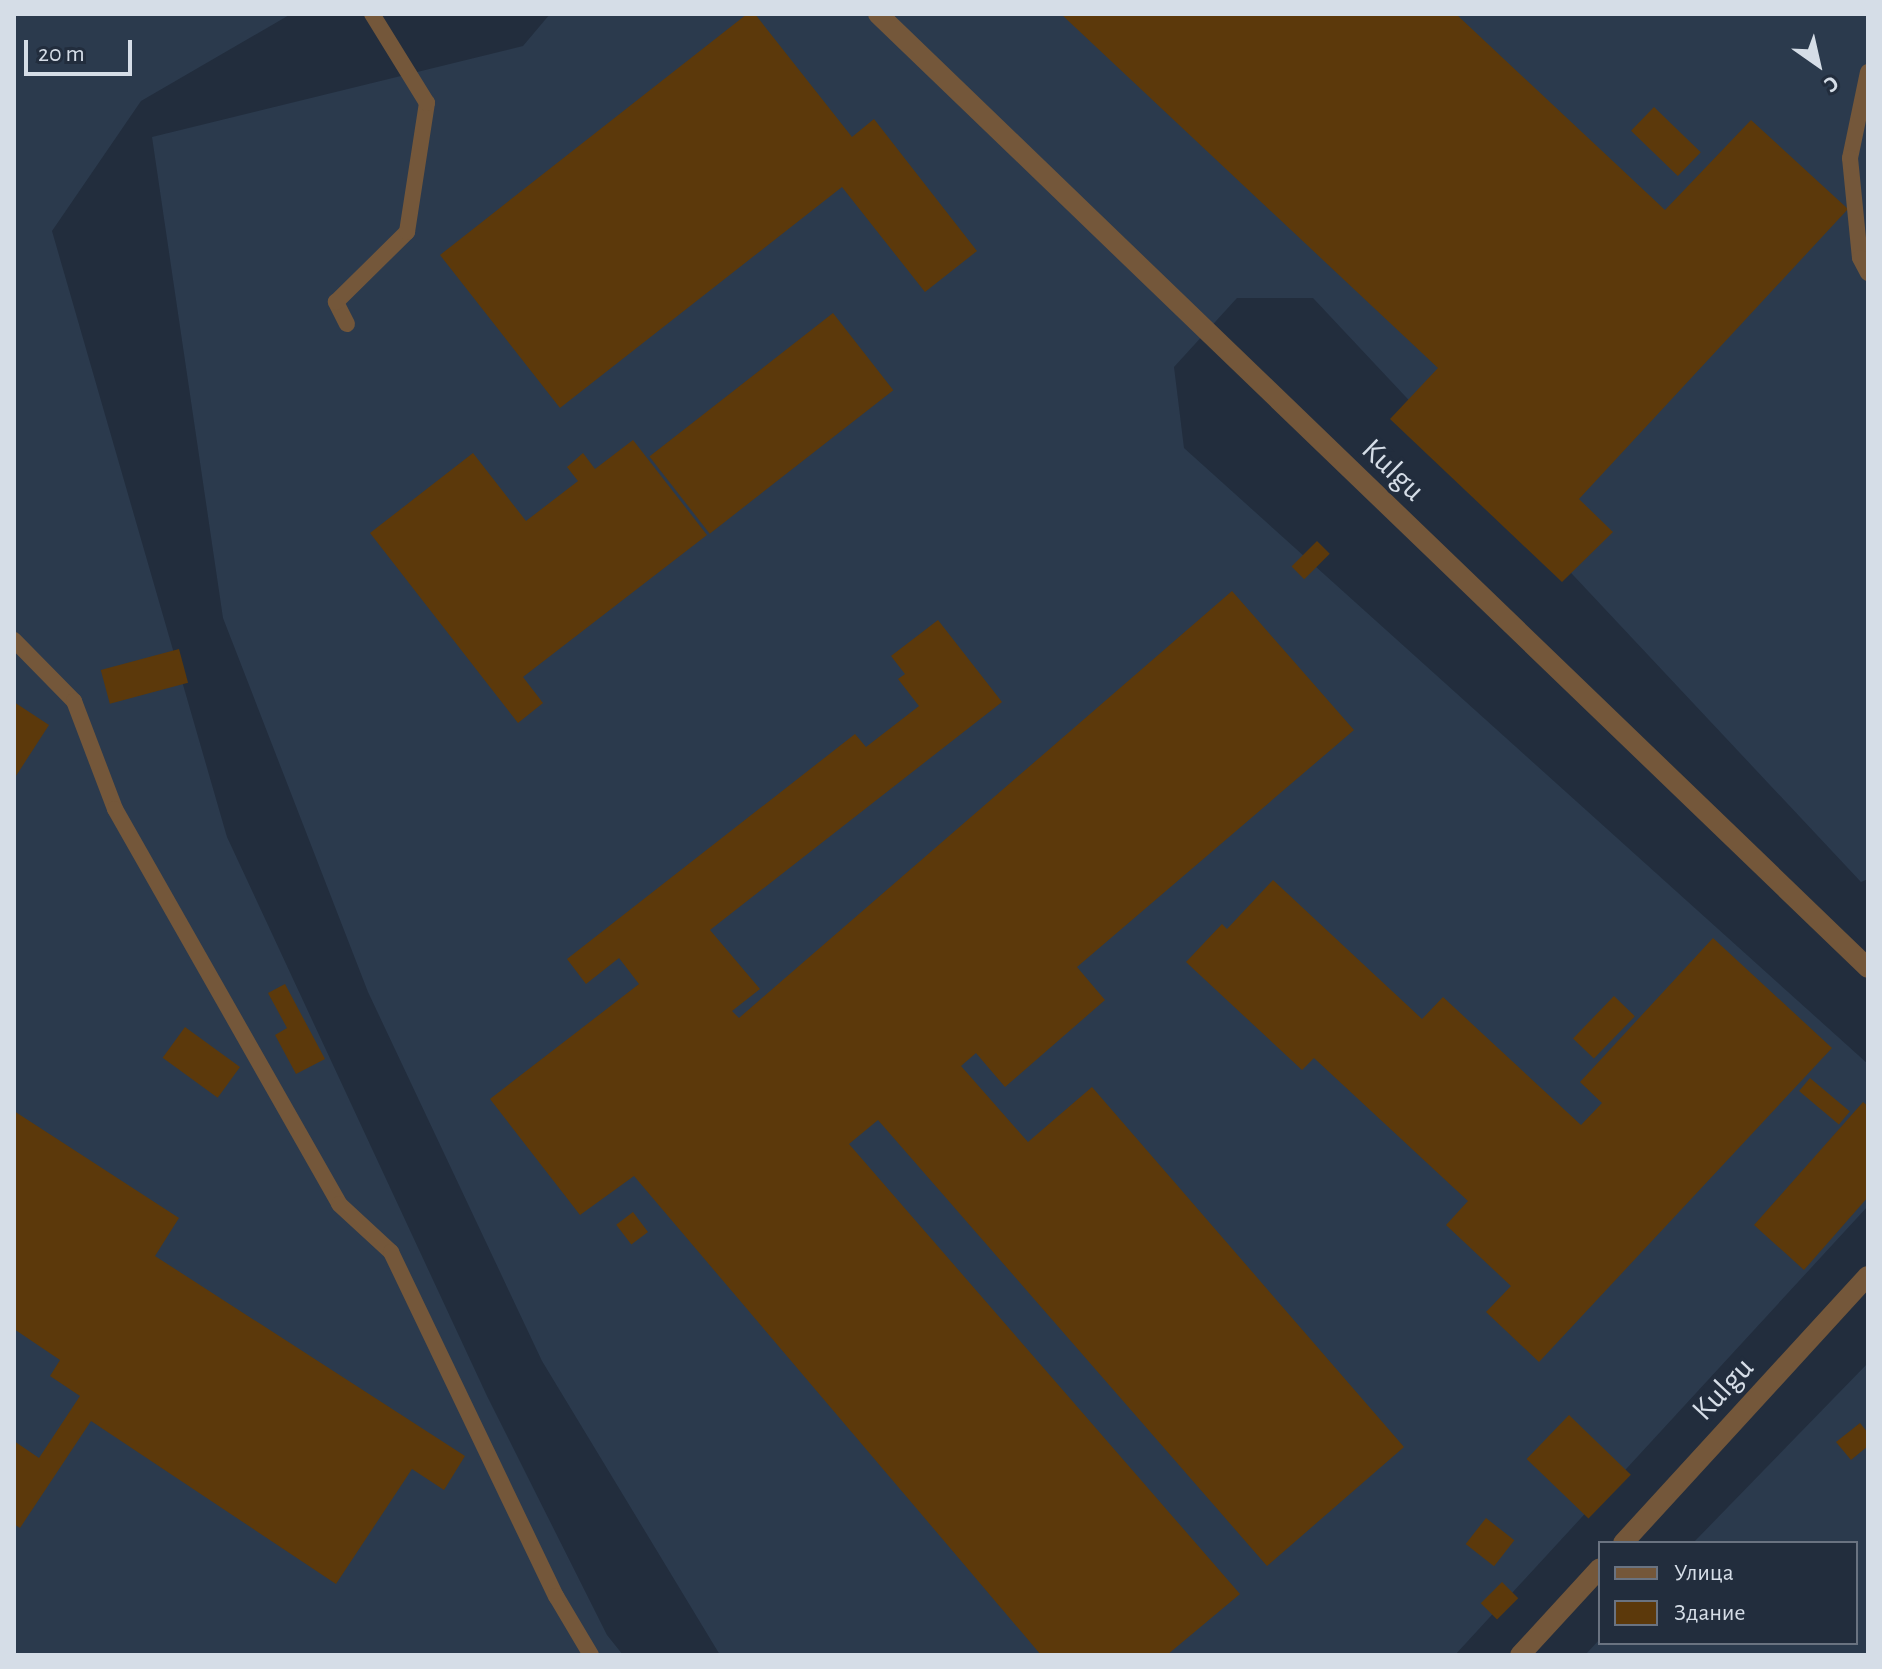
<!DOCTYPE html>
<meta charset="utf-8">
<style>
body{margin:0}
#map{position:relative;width:1882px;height:1669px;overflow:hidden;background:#222d3d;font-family:"Alegreya Sans",sans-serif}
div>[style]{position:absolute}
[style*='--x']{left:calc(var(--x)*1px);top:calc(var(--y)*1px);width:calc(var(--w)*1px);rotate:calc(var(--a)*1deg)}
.built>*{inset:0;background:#2b3a4d}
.building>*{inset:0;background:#5c390b;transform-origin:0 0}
.service>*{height:16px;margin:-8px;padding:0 8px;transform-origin:8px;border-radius:8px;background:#74573a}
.minor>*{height:20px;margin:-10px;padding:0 10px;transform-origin:10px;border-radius:10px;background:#74573a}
span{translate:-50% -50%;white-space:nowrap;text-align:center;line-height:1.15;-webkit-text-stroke:7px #222d3d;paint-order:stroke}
.street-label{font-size:32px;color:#d5dde7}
.frame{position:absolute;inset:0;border:16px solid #d5dde7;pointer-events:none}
.legend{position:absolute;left:1598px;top:1541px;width:260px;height:104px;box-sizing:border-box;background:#222d3d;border:2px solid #6a7381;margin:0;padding:10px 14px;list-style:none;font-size:24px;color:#d5dde7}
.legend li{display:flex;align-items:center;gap:16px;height:40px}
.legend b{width:40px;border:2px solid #6a7381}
.north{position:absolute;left:1778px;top:24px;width:80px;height:80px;-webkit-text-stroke:6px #222d3d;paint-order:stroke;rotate:146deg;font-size:22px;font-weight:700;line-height:32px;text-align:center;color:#d5dde7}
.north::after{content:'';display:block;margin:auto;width:28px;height:36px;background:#d5dde7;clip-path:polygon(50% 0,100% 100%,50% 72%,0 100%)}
.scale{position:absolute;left:24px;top:40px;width:108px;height:36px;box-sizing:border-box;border:4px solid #d5dde7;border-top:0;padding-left:10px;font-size:24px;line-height:28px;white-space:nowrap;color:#d5dde7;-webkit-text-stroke:6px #222d3d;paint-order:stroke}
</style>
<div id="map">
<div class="built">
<i style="clip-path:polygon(14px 14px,291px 14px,141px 101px,52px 231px,227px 837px,487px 1396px,607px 1635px,623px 1655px,14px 1655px)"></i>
<i style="clip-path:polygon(550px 14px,1868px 14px,1868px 879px,1861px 882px,1313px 298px,1237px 298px,1174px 367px,1184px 448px,1868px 1064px,1868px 1206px,1455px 1655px,720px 1655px,542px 1361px,368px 992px,223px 618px,152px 137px,523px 46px)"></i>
<i style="clip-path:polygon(1868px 1363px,1868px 1655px,1585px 1655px,1600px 1639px,1856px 1643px,1856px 1543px,1693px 1543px)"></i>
</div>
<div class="building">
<i style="clip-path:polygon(747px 14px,755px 14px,852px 137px,874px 119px,977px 251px,925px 292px,842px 187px,560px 408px,440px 255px)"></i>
<i style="clip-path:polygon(1061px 14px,1456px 14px,1665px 210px,1751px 120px,1848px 209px,1579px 499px,1613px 532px,1562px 582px,1390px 419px,1438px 368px)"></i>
<i style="left:1654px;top:107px;width:65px;height:33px;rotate:44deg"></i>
<i style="left:833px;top:313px;width:98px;height:233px;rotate:52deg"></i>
<i style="clip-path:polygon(633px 440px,707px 535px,523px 677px,543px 703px,518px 723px,370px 533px,473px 453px,526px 521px,578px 481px,567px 467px,583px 453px,595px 469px)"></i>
<i style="left:1317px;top:541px;width:18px;height:36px;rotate:45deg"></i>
<i style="clip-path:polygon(1232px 591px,1354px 730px,1077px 967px,1105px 1000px,1005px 1087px,976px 1053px,961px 1066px,1028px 1142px,1092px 1087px,1404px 1447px,1267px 1566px,878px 1120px,849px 1144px,1240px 1594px,1167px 1655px,1041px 1655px,634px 1176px,580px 1215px,490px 1099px,639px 984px,619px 958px,586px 984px,567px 959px,855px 734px,866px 747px,919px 706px,898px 679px,905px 674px,891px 656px,938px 620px,1002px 702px,710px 930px,760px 989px,732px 1011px,739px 1018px)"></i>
<i style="left:179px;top:649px;width:35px;height:81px;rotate:75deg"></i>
<i style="clip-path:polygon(14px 702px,49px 725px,14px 779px)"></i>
<i style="clip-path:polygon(1273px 880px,1422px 1019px,1443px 997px,1581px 1125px,1602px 1103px,1580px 1082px,1713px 938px,1832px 1048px,1539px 1362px,1486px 1312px,1511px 1286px,1446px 1225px,1468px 1201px,1314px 1058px,1302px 1070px,1186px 962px,1222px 924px,1227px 929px)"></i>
<i style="clip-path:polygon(285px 984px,325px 1059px,296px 1074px,275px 1035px,287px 1028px,268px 993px)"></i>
<i style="left:1614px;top:996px;width:29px;height:59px;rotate:44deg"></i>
<i style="left:185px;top:1027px;width:68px;height:38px;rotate:36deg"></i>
<i style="left:1810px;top:1078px;width:52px;height:17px;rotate:40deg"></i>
<i style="clip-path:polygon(1863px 1102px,1868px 1106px,1868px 1197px,1804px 1270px,1754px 1225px)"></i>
<i style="clip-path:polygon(14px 1111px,179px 1218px,155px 1256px,465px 1456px,444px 1490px,412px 1469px,336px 1584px,91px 1421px,20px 1528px,14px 1524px,14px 1441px,39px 1458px,80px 1396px,50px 1376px,60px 1360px,14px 1329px)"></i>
<i style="left:633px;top:1212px;width:25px;height:21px;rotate:53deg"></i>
<i style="left:1569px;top:1415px;width:86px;height:61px;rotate:44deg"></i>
<i style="clip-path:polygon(1860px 1423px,1868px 1433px,1868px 1446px,1851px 1460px,1836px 1442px)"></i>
<i style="left:1486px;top:1518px;width:36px;height:33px;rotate:38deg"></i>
<i style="left:1502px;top:1582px;width:23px;height:30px;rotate:45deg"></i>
</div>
<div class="service">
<i style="--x:1868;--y:72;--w:88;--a:101.8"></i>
<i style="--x:1850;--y:158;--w:100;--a:84.3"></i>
<i style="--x:1860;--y:258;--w:17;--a:62"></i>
<i style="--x:347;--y:324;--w:25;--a:-117"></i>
<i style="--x:336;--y:302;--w:100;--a:-44.6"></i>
<i style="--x:407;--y:232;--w:131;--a:-81.2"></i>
<i style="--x:427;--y:103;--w:105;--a:-121.7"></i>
<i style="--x:14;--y:640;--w:86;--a:45.5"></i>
<i style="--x:74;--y:701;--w:116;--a:69.2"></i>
<i style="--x:115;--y:809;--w:454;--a:60.4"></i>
<i style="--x:339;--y:1204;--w:71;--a:42.7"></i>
<i style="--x:391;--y:1252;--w:382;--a:64.4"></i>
<i style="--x:556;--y:1596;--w:69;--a:59.3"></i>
</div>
<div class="minor">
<i style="--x:878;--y:14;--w:1375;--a:43.94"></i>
<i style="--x:1623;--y:1543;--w:362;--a:-47.5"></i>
<i style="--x:1520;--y:1655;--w:118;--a:-47.4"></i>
</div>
<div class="street-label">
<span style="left:1393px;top:470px;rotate:44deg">Kulgu</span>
<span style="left:1723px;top:1389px;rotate:-47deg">Kulgu</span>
</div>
<div class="frame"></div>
<ul class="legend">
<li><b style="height:10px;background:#74573a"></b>Улица</li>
<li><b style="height:22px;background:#5c390b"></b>Здание</li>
</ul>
<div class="north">С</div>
<div class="scale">20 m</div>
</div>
